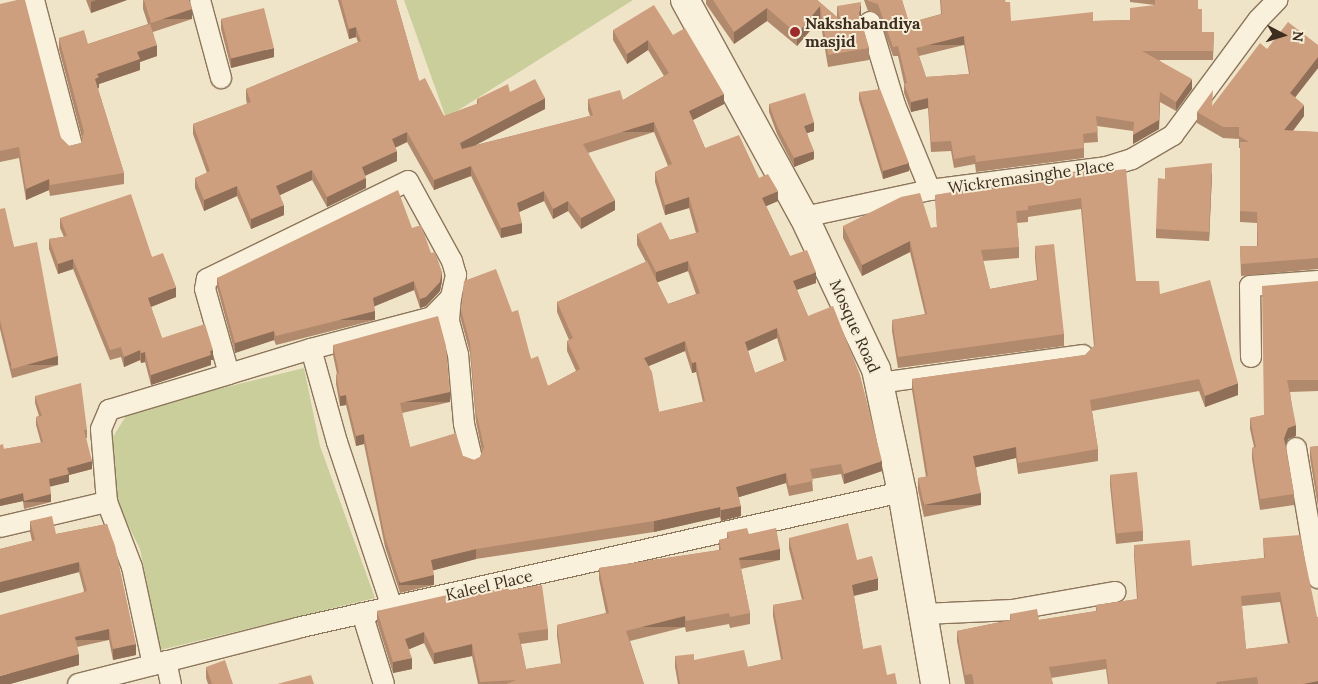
<!DOCTYPE html>
<style>
body{margin:0}
#map{position:relative;width:1318px;height:684px;overflow:hidden;background:#f0e4c8;font-family:Lora,serif}
div>[style]{position:absolute}
[style*='--x']{left:calc(var(--x)*1px);top:calc(var(--y)*1px);width:calc(var(--w)*1px);rotate:calc(var(--a)*1deg)}
.green>*{inset:0;background:#c9ce9b}
.roads{filter:drop-shadow(1px 0 #8c765c) drop-shadow(-1px 0 #8c765c) drop-shadow(0 1px #8c765c) drop-shadow(0 -1px #8c765c)}
.street>*{height:20px;margin:-10px;padding:0 10px;transform-origin:10px;border-radius:10px;background:#faf1dc}
.secondary>*{height:28px;margin:-14px;padding:0 14px;transform-origin:14px;border-radius:14px;background:#faf1dc}
.wall>*{inset:0;background:#b1896c}
.shaded-wall>*{inset:0;background:#906f58;transform-origin:0 0}
.building>*{inset:0;background:#ce9f7e;transform-origin:0 0}
.dots>*{width:14px;height:14px;translate:-50% -50%;box-sizing:border-box;border:2px solid #f7eed8;border-radius:50%}
span{translate:-50% -50%;white-space:nowrap;text-align:center;line-height:1.15;-webkit-text-stroke:4px #f7eed8;paint-order:stroke}
.poi-label{font-size:16px;color:#3d2e20;font-weight:700}
.left{translate:0 -50%;text-align:left}
.street-label{font-size:16px;color:#3d2e20}
.north{position:absolute;left:1258px;top:10px;width:50px;height:50px;-webkit-text-stroke:4px #f7eed8;paint-order:stroke;rotate:95deg;font-size:14px;font-weight:700;line-height:20px;text-align:center;color:#3d2e20}
.north::after{content:'';display:block;margin:auto;width:18px;height:22px;background:#3d2e20;clip-path:polygon(50% 0,100% 100%,50% 72%,0 100%)}
</style>
<div id="map">
<div class="green">
<i style="clip-path:polygon(404px 0,633px 0,446px 118px)"></i>
<i style="clip-path:polygon(304px 368px,320px 446px,375px 598px,160px 650px,140px 549px,117px 503px,111px 440px,129px 411px)"></i>
</div>
<div class="roads">
<div class="street">
<i style="--x:34;--y:0;--w:151;--a:75.4"></i>
<i style="--x:200;--y:0;--w:81;--a:74.9"></i>
<i style="--x:870;--y:22;--w:87;--a:73.2"></i>
<i style="--x:895;--y:105;--w:92;--a:67.6"></i>
<i style="--x:804;--y:217;--w:129;--a:-12.1"></i>
<i style="--x:930;--y:190;--w:177;--a:-7.4"></i>
<i style="--x:1106;--y:167;--w:27;--a:-17"></i>
<i style="--x:1132;--y:159;--w:48;--a:-30.3"></i>
<i style="--x:1173;--y:135;--w:143;--a:-53.5"></i>
<i style="--x:1258;--y:20;--w:28;--a:-46"></i>
<i style="--x:451;--y:297;--w:24;--a:95"></i>
<i style="--x:449;--y:321;--w:34;--a:75"></i>
<i style="--x:458;--y:354;--w:70;--a:85.1"></i>
<i style="--x:464;--y:424;--w:36;--a:77"></i>
<i style="--x:311;--y:349;--w:97;--a:74.4"></i>
<i style="--x:337;--y:442;--w:174;--a:71.6"></i>
<i style="--x:1251;--y:357;--w:71;--a:-90.8"></i>
<i style="--x:1250;--y:286;--w:68;--a:-4.2"></i>
<i style="--x:879;--y:383;--w:206;--a:-7.8"></i>
<i style="--x:1296;--y:448;--w:132;--a:80.4"></i>
<i style="--x:0;--y:527;--w:110;--a:-13.2"></i>
<i style="--x:362;--y:613;--w:74;--a:72.8"></i>
<i style="--x:924;--y:614;--w:88;--a:-2.6"></i>
<i style="--x:1012;--y:610;--w:105;--a:-9.9"></i>
<i style="--x:166;--y:661;--w:24;--a:78"></i>
<i style="--x:153;--y:665;--w:100;--a:-102.1"></i>
<i style="--x:132;--y:567;--w:70;--a:-111"></i>
<i style="--x:107;--y:502;--w:73;--a:-94.7"></i>
<i style="--x:101;--y:429;--w:21;--a:-67"></i>
<i style="--x:109;--y:410;--w:125;--a:-16.7"></i>
<i style="--x:229;--y:374;--w:86;--a:-17"></i>
<i style="--x:311;--y:349;--w:125;--a:-14.8"></i>
<i style="--x:432;--y:317;--w:28;--a:-46"></i>
<i style="--x:451;--y:297;--w:23;--a:-77"></i>
<i style="--x:456;--y:275;--w:15;--a:-106"></i>
<i style="--x:452;--y:261;--w:91;--a:-118.8"></i>
<i style="--x:408;--y:181;--w:224;--a:154"></i>
<i style="--x:207;--y:279;--w:10;--a:101"></i>
<i style="--x:205;--y:289;--w:88;--a:74.2"></i>
<i style="--x:78;--y:684;--w:226;--a:-14.3"></i>
<i style="--x:297;--y:628;--w:620;--a:-12.67"></i>
</div>
<div class="secondary">
<i style="--x:685;--y:0;--w:247;--a:61.3"></i>
<i style="--x:804;--y:217;--w:168;--a:64.7"></i>
<i style="--x:876;--y:369;--w:126;--a:78.1"></i>
<i style="--x:902;--y:492;--w:195;--a:80.2"></i>
</div>
</div>
<div class="wall">
<i style="clip-path:polygon(86px 0,127px 0,91px 13px)"></i>
<i style="clip-path:polygon(143px 0,192px 19px,153px 32px,157px 56px,140px 62px,140px 70px,99px 84px,98px 89px,124px 173px,124px 184px,50px 196px,49px 190px,26px 200px,19px 158px,0 162px,0 4px,61px 138px,69px 146px,81px 143px,82px 138px,59px 49px,59px 38px,88px 44px,148px 24px,143px 9px)"></i>
<i style="clip-path:polygon(evenodd,338px 0,396px 0,419px 81px,444px 116px,477px 104px,477px 99px,510px 92px,545px 109px,476px 145px,590px 116px,588px 110px,588px 99px,623px 100px,664px 76px,648px 50px,627px 64px,613px 40px,613px 30px,673px 35px,724px 104px,693px 120px,705px 148px,759px 178px,778px 201px,766px 206px,790px 256px,816px 283px,797px 290px,808px 316px,882px 471px,844px 484px,841px 474px,812px 479px,813px 491px,789px 496px,786px 483px,739px 497px,741px 516px,721px 521px,720px 517px,654px 532px,476px 559px,433px 570px,434px 585px,400px 593px,385px 547px,364px 444px,356px 446px,346px 405px,340px 406px,336px 384px,336px 374px,337px 374px,333px 355px,333px 345px,450px 402px,402px 413px,410px 447px,463px 456px,474px 460px,480px 457px,482px 451px,476px 422px,470px 353px,461px 320px,461px 310px,512px 312px,531px 359px,548px 386px,576px 371px,567px 351px,567px 341px,569px 340px,557px 312px,557px 302px,646px 262px,637px 245px,637px 234px,670px 240px,696px 233px,689px 208px,665px 215px,655px 182px,655px 172px,668px 166px,654px 132px,588px 153px,615px 210px,581px 229px,568px 211px,553px 219px,544px 201px,519px 212px,522px 233px,501px 238px,471px 176px,434px 190px,407px 142px,395px 148px,397px 161px,365px 176px,366px 188px,327px 207px,312px 180px,280px 195px,284px 215px,251px 229px,237px 196px,204px 211px,195px 188px,195px 178px,207px 173px,193px 134px,193px 124px,247px 104px,246px 99px,246px 89px,358px 42px,356px 37px,349px 39px,338px 0,688px 271px,696px 294px,668px 304px,657px 282px,688px 271px,338px 0,777px 338px,784px 361px,755px 373px,748px 351px,777px 338px,338px 0,685px 351px,692px 373px,696px 372px,703px 402px,659px 412px,649px 366px,685px 351px)"></i>
<i style="clip-path:polygon(706px 0,817px 0,837px 17px,837px 6px,861px 15px,860px 18px,869px 48px,869px 60px,828px 67px,820px 19px,797px 46px,767px 21px,734px 44px,706px 4px)"></i>
<i style="clip-path:polygon(evenodd,864px 0,902px 0,909px 23px,941px 14px,940px 0,1005px 0,1011px 21px,1093px 21px,1130px 20px,1155px 5px,1130px 2px,1130px 0,1198px 0,1198px 9px,1202px 32px,1214px 32px,1213px 60px,1159px 60px,1192px 89px,1176px 111px,1160px 102px,1159px 129px,1133px 144px,1133px 131px,1097px 126px,1098px 142px,1084px 143px,1084px 158px,976px 172px,975px 164px,954px 168px,951px 151px,931px 152px,928px 108px,911px 112px,904px 93px,904px 83px,898px 56px,893px 56px,878px 14px,868px 11px,864px 0,964px 45px,969px 74px,926px 77px,919px 56px,964px 45px)"></i>
<i style="clip-path:polygon(221px 19px,274px 57px,231px 68px,221px 29px)"></i>
<i style="clip-path:polygon(1318px 45px,1318px 68px,1295px 97px,1304px 116px,1293px 131px,1318px 132px,1318px 269px,1241px 276px,1240px 246px,1257px 246px,1257px 223px,1240px 222px,1240px 148px,1239px 148px,1239px 139px,1223px 138px,1197px 123px,1197px 112px,1213px 106px,1267px 49px)"></i>
<i style="clip-path:polygon(859px 92px,909px 171px,883px 179px,859px 100px)"></i>
<i style="clip-path:polygon(769px 104px,814px 131px,807px 133px,814px 159px,794px 167px,777px 134px,769px 112px)"></i>
<i style="clip-path:polygon(1087px 173px,1136px 281px,1160px 294px,1238px 395px,1205px 407px,1199px 391px,1092px 411px,1098px 449px,1098px 461px,1018px 474px,1016px 458px,976px 467px,981px 505px,924px 517px,918px 490px,918px 478px,926px 477px,912px 390px,912px 379px,1085px 355px,1094px 346px,1081px 209px,1028px 217px,1028px 222px,1017px 223px,1019px 247px,1019px 258px,983px 261px,990px 289px,1037px 280px,1035px 258px,1035px 246px,1064px 334px,1064px 346px,898px 368px,892px 331px,892px 320px,925px 314px,910px 252px,862px 276px,843px 238px,843px 226px,931px 228px,937px 227px,935px 195px)"></i>
<i style="clip-path:polygon(1212px 173px,1209px 241px,1156px 238px,1156px 229px)"></i>
<i style="clip-path:polygon(0 209px,58px 365px,12px 378px,0 329px)"></i>
<i style="clip-path:polygon(60px 218px,152px 257px,176px 297px,151px 307px,162px 338px,213px 360px,211px 360px,211px 365px,151px 385px,145px 362px,141px 363px,140px 360px,124px 367px,121px 357px,110px 360px,73px 269px,58px 274px,49px 249px,49px 239px,64px 237px,60px 228px)"></i>
<i style="clip-path:polygon(412px 228px,431px 253px,442px 281px,440px 291px,426px 306px,420px 308px,414px 290px,374px 306px,375px 320px,276px 345px,274px 340px,235px 353px,217px 287px,217px 278px)"></i>
<i style="clip-path:polygon(1318px 281px,1318px 391px,1290px 392px,1296px 436px,1288px 439px,1286px 446px,1294px 494px,1294px 505px,1260px 510px,1252px 459px,1252px 448px,1254px 447px,1250px 429px,1250px 418px,1264px 415px)"></i>
<i style="clip-path:polygon(35px 396px,87px 430px,87px 438px,86px 438px,92px 469px,69px 475px,69px 482px,50px 486px,51px 502px,24px 509px,23px 501px,0 506px,0 445px,4px 449px,41px 443px,36px 425px,36px 417px,39px 416px,35px 403px)"></i>
<i style="clip-path:polygon(1318px 446px,1318px 507px,1310px 458px,1310px 447px)"></i>
<i style="clip-path:polygon(1110px 475px,1143px 531px,1143px 541px,1116px 544px,1110px 485px)"></i>
<i style="clip-path:polygon(30px 521px,56px 534px,107px 524px,136px 655px,113px 660px,109px 640px,77px 647px,79px 665px,10px 684px,0 684px,84px 591px,79px 572px,0 593px,0 549px,32px 541px,30px 532px)"></i>
<i style="clip-path:polygon(727px 532px,749px 534px,780px 560px,741px 569px,750px 613px,750px 624px,730px 628px,729px 624px,686px 632px,685px 627px,630px 641px,644px 684px,478px 684px,472px 656px,434px 664px,424px 643px,409px 649px,412px 669px,393px 673px,377px 622px,377px 611px,448px 600px,509px 590px,548px 629px,548px 640px,521px 644px,526px 669px,561px 664px,557px 636px,557px 625px,606px 613px,599px 579px,599px 568px,719px 550px,719px 540px,727px 538px)"></i>
<i style="clip-path:polygon(789px 538px,857px 560px,878px 590px,854px 596px,863px 649px,887px 675px,897px 684px,678px 684px,675px 667px,675px 656px,694px 660px,748px 667px,781px 660px,773px 616px,773px 605px,802px 600px,789px 549px)"></i>
<i style="clip-path:polygon(evenodd,1263px 538px,1317px 617px,1318px 684px,1108px 684px,1106px 669px,1051px 678px,1053px 684px,965px 684px,957px 641px,957px 631px,1010px 620px,1010px 614px,1039px 620px,1096px 611px,1096px 605px,1137px 599px,1134px 556px,1134px 545px,1192px 566px,1264px 558px,1263px 538px,1280px 602px,1288px 644px,1246px 649px,1242px 606px,1280px 602px)"></i>
<i style="clip-path:polygon(206px 667px,233px 684px,208px 684px,206px 678px)"></i>
</div>
<div class="shaded-wall">
<i style="clip-path:polygon(96px 0,127px 0,91px 13px,91px 2px)"></i>
<i style="clip-path:polygon(861px 2px,861px 15px,859px 25px,859px 13px)"></i>
<i style="clip-path:polygon(820px 6px,820px 19px,797px 46px,797px 34px)"></i>
<i style="clip-path:polygon(767px 8px,767px 21px,734px 44px,734px 32px)"></i>
<i style="left:192px;top:9px;width:10px;height:43px;rotate:90deg"></i>
<i style="clip-path:polygon(356px 27px,356px 37px,349px 39px,349px 29px)"></i>
<i style="left:964px;top:36px;width:9px;height:49px;rotate:90deg"></i>
<i style="clip-path:polygon(648px 40px,648px 50px,627px 64px,627px 54px)"></i>
<i style="clip-path:polygon(157px 45px,157px 56px,140px 62px,140px 70px,99px 84px,99px 88px,95px 90px,95px 79px,97px 74px,137px 52px)"></i>
<i style="clip-path:polygon(274px 48px,274px 57px,231px 68px,231px 58px)"></i>
<i style="clip-path:polygon(1318px 57px,1318px 68px,1290px 104px,1290px 93px)"></i>
<i style="clip-path:polygon(1192px 79px,1192px 89px,1176px 111px,1176px 102px)"></i>
<i style="clip-path:polygon(1160px 92px,1159px 129px,1133px 144px,1133px 135px)"></i>
<i style="clip-path:polygon(724px 94px,724px 104px,689px 122px,689px 111px)"></i>
<i style="clip-path:polygon(545px 98px,545px 109px,460px 153px,460px 143px)"></i>
<i style="clip-path:polygon(928px 98px,928px 108px,911px 112px,911px 102px)"></i>
<i style="clip-path:polygon(1304px 105px,1304px 116px,1284px 142px,1284px 130px)"></i>
<i style="left:654px;top:122px;width:10px;height:74px;rotate:90deg"></i>
<i style="clip-path:polygon(814px 122px,814px 131px,804px 134px,804px 126px)"></i>
<i style="clip-path:polygon(407px 132px,407px 142px,392px 149px,392px 139px)"></i>
<i style="clip-path:polygon(397px 151px,397px 161px,362px 177px,362px 167px)"></i>
<i style="clip-path:polygon(814px 151px,814px 159px,794px 167px,794px 158px)"></i>
<i style="clip-path:polygon(909px 163px,909px 171px,883px 179px,883px 171px)"></i>
<i style="clip-path:polygon(1212px 163px,1212px 173px,1209px 241px,1209px 232px)"></i>
<i style="clip-path:polygon(471px 166px,471px 176px,434px 190px,434px 180px)"></i>
<i style="clip-path:polygon(312px 170px,312px 180px,276px 197px,276px 186px)"></i>
<i style="clip-path:polygon(366px 178px,366px 188px,327px 207px,327px 197px)"></i>
<i style="clip-path:polygon(49px 179px,49px 190px,26px 200px,26px 189px)"></i>
<i style="clip-path:polygon(237px 186px,237px 196px,204px 211px,204px 200px)"></i>
<i style="clip-path:polygon(544px 191px,544px 201px,517px 213px,517px 203px)"></i>
<i style="clip-path:polygon(778px 191px,778px 201px,762px 208px,762px 198px)"></i>
<i style="clip-path:polygon(689px 197px,689px 208px,665px 215px,665px 205px)"></i>
<i style="clip-path:polygon(615px 200px,615px 210px,581px 229px,581px 218px)"></i>
<i style="clip-path:polygon(568px 201px,568px 211px,553px 219px,553px 209px)"></i>
<i style="clip-path:polygon(284px 205px,284px 215px,251px 229px,251px 219px)"></i>
<i style="clip-path:polygon(522px 223px,522px 233px,501px 238px,501px 228px)"></i>
<i style="clip-path:polygon(910px 241px,910px 252px,862px 276px,862px 265px)"></i>
<i style="clip-path:polygon(73px 259px,73px 269px,58px 274px,58px 264px)"></i>
<i style="clip-path:polygon(688px 261px,688px 271px,656px 283px,656px 272px)"></i>
<i style="clip-path:polygon(442px 272px,442px 281px,440px 291px,426px 306px,420px 308px,420px 299px)"></i>
<i style="clip-path:polygon(816px 272px,816px 283px,793px 291px,793px 281px)"></i>
<i style="clip-path:polygon(414px 281px,414px 290px,373px 307px,373px 298px)"></i>
<i style="clip-path:polygon(176px 287px,176px 297px,148px 308px,148px 298px)"></i>
<i style="left:375px;top:311px;width:9px;height:102px;rotate:90deg"></i>
<i style="clip-path:polygon(777px 328px,777px 338px,745px 352px,745px 342px)"></i>
<i style="clip-path:polygon(274px 331px,274px 340px,235px 353px,235px 343px)"></i>
<i style="clip-path:polygon(685px 341px,685px 351px,644px 368px,644px 358px)"></i>
<i style="clip-path:polygon(140px 350px,140px 360px,124px 367px,124px 357px)"></i>
<i style="clip-path:polygon(213px 350px,213px 360px,211px 360px,211px 365px,151px 385px,151px 375px)"></i>
<i style="clip-path:polygon(145px 352px,145px 362px,141px 363px,141px 353px)"></i>
<i style="left:58px;top:356px;width:9px;height:48px;rotate:90deg"></i>
<i style="clip-path:polygon(696px 362px,696px 372px,692px 373px,692px 363px)"></i>
<i style="clip-path:polygon(1238px 383px,1238px 395px,1205px 407px,1205px 396px)"></i>
<i style="left:450px;top:392px;width:10px;height:51px;rotate:90deg"></i>
<i style="clip-path:polygon(346px 395px,346px 405px,340px 406px,340px 396px)"></i>
<i style="clip-path:polygon(1296px 425px,1296px 436px,1288px 439px,1284px 449px,1284px 438px,1288px 428px)"></i>
<i style="clip-path:polygon(364px 434px,364px 444px,356px 446px,356px 436px)"></i>
<i style="clip-path:polygon(1016px 447px,1016px 458px,973px 468px,973px 456px)"></i>
<i style="clip-path:polygon(92px 461px,92px 469px,69px 475px,69px 482px,49px 487px,49px 479px,67px 468px)"></i>
<i style="clip-path:polygon(882px 461px,882px 471px,844px 484px,844px 474px)"></i>
<i style="clip-path:polygon(786px 473px,786px 483px,736px 498px,736px 487px)"></i>
<i style="clip-path:polygon(23px 493px,23px 501px,0 506px,0 499px)"></i>
<i style="left:981px;top:493px;width:12px;height:58px;rotate:90deg"></i>
<i style="left:51px;top:494px;width:8px;height:28px;rotate:90deg"></i>
<i style="clip-path:polygon(741px 506px,741px 516px,721px 521px,721px 510px)"></i>
<i style="clip-path:polygon(720px 507px,720px 517px,654px 532px,654px 521px)"></i>
<i style="clip-path:polygon(476px 549px,476px 559px,431px 571px,431px 560px)"></i>
<i style="left:780px;top:549px;width:11px;height:42px;rotate:90deg"></i>
<i style="clip-path:polygon(79px 562px,79px 572px,0 593px,0 582px)"></i>
<i style="left:434px;top:575px;width:10px;height:35px;rotate:90deg"></i>
<i style="clip-path:polygon(878px 578px,878px 590px,852px 596px,852px 585px)"></i>
<i style="left:685px;top:616px;width:11px;height:61px;rotate:90deg"></i>
<i style="left:109px;top:629px;width:11px;height:35px;rotate:90deg"></i>
<i style="clip-path:polygon(424px 632px,424px 643px,405px 651px,405px 639px)"></i>
<i style="clip-path:polygon(136px 644px,136px 655px,113px 660px,113px 649px)"></i>
<i style="clip-path:polygon(472px 644px,472px 656px,434px 664px,434px 653px)"></i>
<i style="clip-path:polygon(79px 654px,79px 665px,10px 684px,0 684px,0 676px)"></i>
<i style="clip-path:polygon(412px 658px,412px 669px,393px 673px,393px 662px)"></i>
<i style="clip-path:polygon(1318px 681px,1318px 684px,1303px 684px)"></i>
</div>
<div class="building">
<i style="clip-path:polygon(17px 0,25px 0,61px 138px,69px 146px,81px 143px,84px 132px,59px 38px,84px 30px,88px 44px,150px 24px,157px 45px,137px 52px,140px 59px,97px 74px,99px 77px,95px 79px,124px 173px,50px 185px,49px 179px,26px 189px,19px 147px,0 151px,0 4px)"></i>
<i style="clip-path:polygon(144px 0,189px 0,192px 9px,151px 23px)"></i>
<i style="clip-path:polygon(evenodd,341px 0,396px 0,419px 81px,425px 78px,444px 116px,479px 103px,477px 99px,508px 84px,510px 92px,535px 79px,545px 98px,460px 143px,462px 149px,593px 115px,588px 99px,620px 90px,623px 100px,669px 73px,648px 40px,627px 54px,613px 30px,654px 5px,673px 35px,685px 28px,724px 94px,689px 111px,705px 148px,739px 135px,759px 178px,768px 174px,778px 191px,762px 198px,790px 256px,807px 250px,816px 272px,793px 281px,808px 316px,833px 306px,860px 375px,882px 461px,844px 474px,841px 464px,810px 469px,813px 481px,789px 486px,786px 473px,736px 487px,741px 506px,721px 510px,720px 507px,654px 521px,476px 549px,431px 560px,434px 575px,400px 583px,385px 537px,364px 434px,356px 436px,346px 395px,340px 396px,336px 374px,339px 373px,333px 345px,438px 316px,446px 346px,450px 392px,400px 403px,410px 447px,456px 433px,463px 456px,474px 460px,480px 457px,484px 447px,476px 412px,470px 343px,461px 310px,464px 281px,496px 269px,512px 312px,518px 310px,531px 359px,538px 356px,548px 386px,580px 369px,567px 341px,573px 338px,557px 302px,647px 261px,668px 304px,700px 293px,688px 261px,656px 272px,637px 234px,661px 222px,670px 240px,699px 232px,689px 197px,665px 205px,655px 172px,672px 164px,654px 122px,583px 144px,615px 200px,581px 218px,568px 201px,553px 209px,544px 191px,517px 203px,522px 223px,501px 228px,471px 166px,434px 180px,407px 132px,392px 139px,397px 151px,362px 167px,366px 178px,327px 197px,312px 170px,276px 186px,284px 205px,251px 219px,237px 186px,204px 200px,195px 178px,210px 171px,193px 124px,251px 102px,246px 89px,361px 41px,356px 27px,349px 29px,341px 0,777px 328px,787px 360px,755px 373px,745px 342px,777px 328px,341px 0,685px 341px,692px 363px,696px 362px,705px 401px,659px 412px,652px 372px,644px 358px,685px 341px)"></i>
<i style="clip-path:polygon(713px 0,817px 0,840px 20px,837px 6px,861px 2px,859px 13px,869px 48px,828px 55px,820px 6px,797px 34px,767px 8px,734px 32px)"></i>
<i style="clip-path:polygon(evenodd,868px 0,902px 0,909px 23px,942px 14px,941px 0,1005px 0,1005px 2px,1010px 2px,1011px 21px,1093px 12px,1093px 21px,1130px 20px,1130px 8px,1155px 5px,1155px 0,1198px 0,1198px 9px,1202px 9px,1202px 32px,1214px 32px,1213px 51px,1142px 51px,1192px 79px,1176px 102px,1160px 92px,1159px 120px,1133px 135px,1134px 122px,1096px 116px,1098px 132px,1083px 134px,1084px 148px,976px 162px,975px 155px,954px 159px,951px 141px,931px 142px,928px 98px,911px 102px,904px 84px,907px 83px,898px 46px,893px 47px,878px 4px,868px 1px,868px 0,964px 36px,970px 74px,926px 77px,916px 48px,964px 36px)"></i>
<i style="left:264px;top:8px;width:41px;height:44px;rotate:76deg"></i>
<i style="clip-path:polygon(1288px 22px,1318px 45px,1318px 57px,1290px 93px,1304px 105px,1284px 130px,1318px 132px,1318px 258px,1241px 264px,1240px 246px,1258px 246px,1257px 212px,1240px 211px,1240px 142px,1249px 142px,1239px 136px,1239px 127px,1223px 127px,1197px 112px,1213px 90px,1212px 106px,1260px 43px,1267px 49px)"></i>
<i style="clip-path:polygon(880px 89px,909px 163px,883px 171px,859px 92px)"></i>
<i style="clip-path:polygon(805px 93px,814px 122px,804px 126px,814px 151px,794px 158px,777px 126px,769px 104px)"></i>
<i style="clip-path:polygon(1212px 163px,1209px 232px,1156px 229px,1158px 178px,1165px 179px,1165px 168px)"></i>
<i style="clip-path:polygon(1126px 169px,1136px 281px,1159px 281px,1160px 294px,1210px 280px,1238px 383px,1205px 396px,1199px 379px,1090px 400px,1098px 449px,1018px 463px,1016px 447px,973px 456px,981px 493px,924px 505px,918px 478px,928px 476px,912px 379px,1085px 355px,1095px 345px,1081px 198px,1028px 206px,1028px 210px,1016px 211px,1019px 247px,981px 250px,990px 289px,1038px 280px,1035px 246px,1054px 244px,1064px 334px,898px 357px,892px 320px,927px 314px,910px 241px,862px 265px,843px 226px,901px 197px,920px 193px,931px 228px,937px 227px,935px 195px,980px 187px,980px 184px,1087px 170px,1087px 173px)"></i>
<i style="clip-path:polygon(398px 190px,412px 228px,421px 225px,431px 253px,435px 252px,442px 272px,440px 282px,426px 297px,420px 299px,414px 281px,373px 298px,375px 311px,276px 336px,274px 331px,235px 343px,217px 278px)"></i>
<i style="clip-path:polygon(131px 194px,152px 257px,163px 253px,176px 287px,148px 298px,162px 338px,205px 324px,213px 350px,210px 351px,211px 355px,151px 375px,145px 352px,141px 353px,140px 350px,124px 357px,121px 347px,110px 350px,73px 259px,58px 264px,49px 239px,67px 236px,60px 218px)"></i>
<i style="clip-path:polygon(5px 208px,14px 247px,37px 242px,58px 356px,12px 369px,0 320px,0 209px)"></i>
<i style="clip-path:polygon(1318px 281px,1318px 380px,1287px 380px,1296px 425px,1288px 428px,1284px 438px,1294px 494px,1260px 499px,1252px 448px,1256px 447px,1250px 418px,1264px 415px,1262px 286px)"></i>
<i style="clip-path:polygon(81px 383px,87px 430px,84px 430px,92px 461px,67px 468px,69px 474px,49px 479px,51px 494px,24px 501px,23px 493px,0 499px,0 445px,3px 444px,4px 449px,43px 442px,36px 417px,42px 416px,35px 396px)"></i>
<i style="clip-path:polygon(1318px 446px,1318px 496px,1310px 447px)"></i>
<i style="left:1137px;top:472px;width:59px;height:27px;rotate:84deg"></i>
<i style="clip-path:polygon(52px 516px,56px 534px,107px 524px,115px 546px,136px 644px,113px 649px,109px 629px,75px 637px,79px 654px,0 676px,0 615px,87px 591px,79px 562px,0 582px,0 549px,35px 540px,30px 521px)"></i>
<i style="clip-path:polygon(848px 523px,857px 560px,872px 556px,878px 578px,852px 585px,863px 649px,881px 645px,887px 675px,895px 673px,897px 684px,680px 684px,675px 656px,694px 654px,694px 660px,744px 650px,748px 667px,783px 659px,773px 605px,804px 599px,789px 538px)"></i>
<i style="clip-path:polygon(747px 528px,749px 534px,776px 528px,780px 549px,739px 558px,750px 613px,730px 617px,729px 613px,686px 621px,685px 616px,626px 631px,644px 684px,506px 684px,516px 680px,480px 682px,472px 644px,434px 653px,424px 632px,405px 639px,412px 658px,393px 662px,377px 611px,447px 595px,448px 600px,508px 587px,509px 590px,542px 585px,548px 629px,518px 633px,526px 669px,562px 663px,557px 625px,609px 613px,599px 568px,721px 550px,719px 540px,729px 538px,727px 532px)"></i>
<i style="clip-path:polygon(evenodd,1300px 535px,1317px 617px,1318px 617px,1318px 681px,1303px 684px,1258px 684px,1257px 677px,1216px 682px,1217px 684px,1109px 684px,1106px 659px,1049px 667px,1053px 684px,974px 684px,972px 674px,965px 675px,957px 631px,1011px 620px,1010px 614px,1037px 609px,1039px 620px,1097px 611px,1096px 605px,1138px 599px,1134px 545px,1190px 540px,1192px 566px,1265px 558px,1263px 538px,1300px 535px,1280px 592px,1290px 643px,1246px 649px,1241px 596px,1280px 592px)"></i>
<i style="clip-path:polygon(225px 660px,233px 684px,212px 684px,206px 667px)"></i>
<i style="clip-path:polygon(311px 675px,314px 684px,277px 684px)"></i>
</div>
<div class="dots">
<i style="left:795px;top:32px;background:#9d2b2c"></i>
</div>
<div class="poi-label">
<span class="left" style="left:805px;top:32px">Nakshabandiya<br>masjid</span>
</div>
<div class="street-label">
<span style="left:1031px;top:176px;rotate:-8deg">Wickremasinghe Place</span>
<span style="left:855px;top:326px;rotate:66deg">Mosque Road</span>
<span style="left:489px;top:585px;rotate:-13deg">Kaleel Place</span>
</div>
<div class="north">N</div>
</div>
